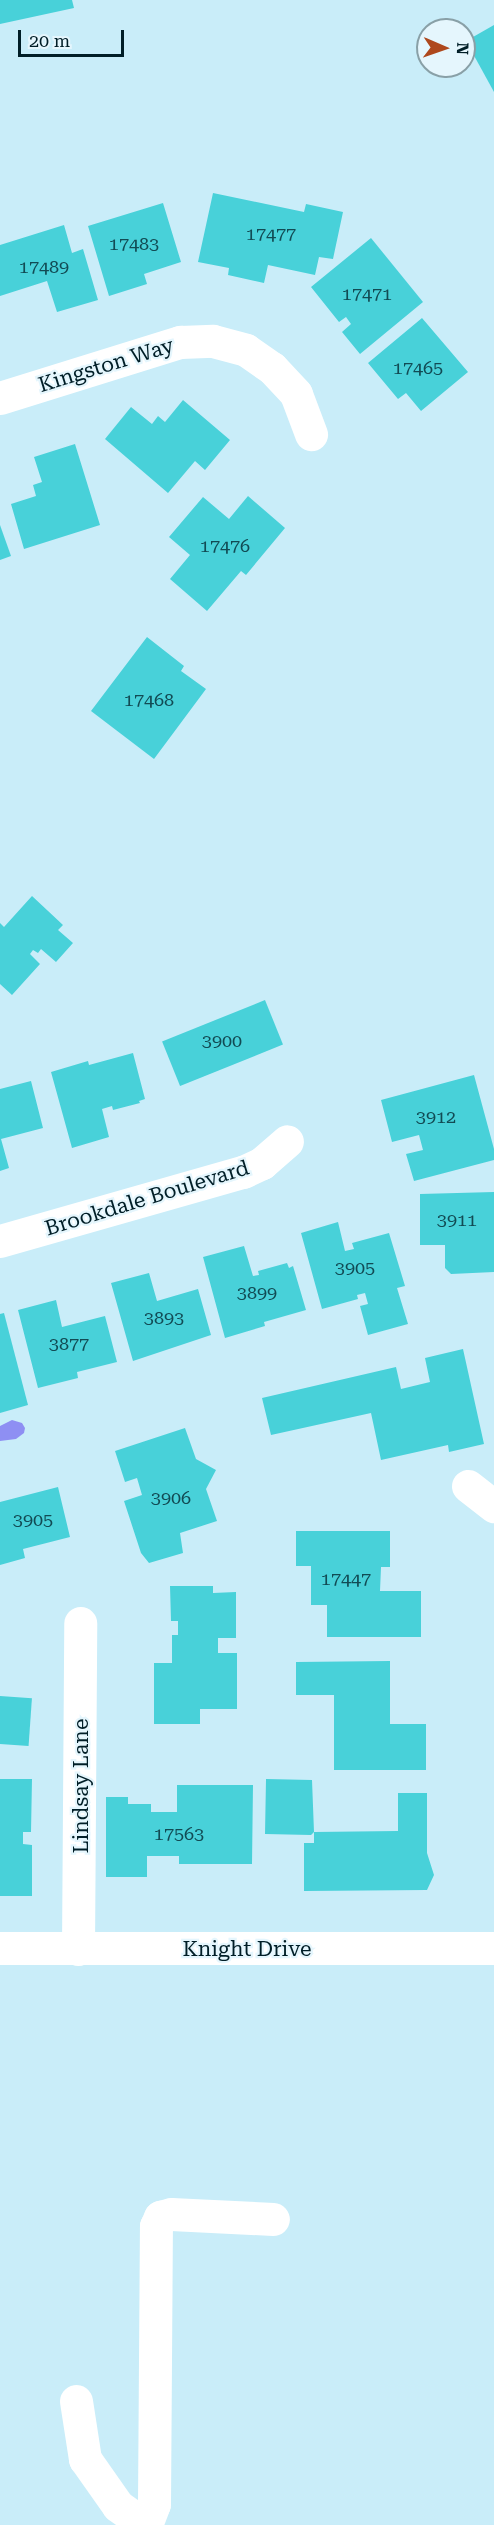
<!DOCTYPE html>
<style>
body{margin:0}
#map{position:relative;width:494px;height:2525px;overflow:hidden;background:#c9edf9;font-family:"Roboto Serif",serif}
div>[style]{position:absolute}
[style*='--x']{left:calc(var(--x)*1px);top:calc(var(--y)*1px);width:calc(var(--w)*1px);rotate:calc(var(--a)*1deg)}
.water>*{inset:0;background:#8e8ff3}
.building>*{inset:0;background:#48d1d9;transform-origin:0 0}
.minor>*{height:33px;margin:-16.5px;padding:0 16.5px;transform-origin:16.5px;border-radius:16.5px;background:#fff}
span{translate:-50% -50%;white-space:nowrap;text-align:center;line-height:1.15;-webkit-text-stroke:4.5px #e5f6fd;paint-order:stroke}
.number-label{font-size:18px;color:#124b54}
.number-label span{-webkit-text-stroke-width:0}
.street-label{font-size:21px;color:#001e27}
.north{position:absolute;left:416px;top:18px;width:60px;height:60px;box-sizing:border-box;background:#e5f6fd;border:2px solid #89a0a7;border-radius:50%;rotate:92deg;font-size:16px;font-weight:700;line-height:24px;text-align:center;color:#001e27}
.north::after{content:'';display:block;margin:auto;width:21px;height:27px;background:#ae481d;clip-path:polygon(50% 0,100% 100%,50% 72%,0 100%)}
.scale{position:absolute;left:18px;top:30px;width:106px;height:27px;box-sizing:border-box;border:3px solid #001e27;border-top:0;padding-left:8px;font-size:18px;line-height:21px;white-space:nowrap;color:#001e27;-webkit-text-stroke:4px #e5f6fd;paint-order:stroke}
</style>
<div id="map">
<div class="water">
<i style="clip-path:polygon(12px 1420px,22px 1423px,25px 1428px,24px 1433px,16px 1439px,0 1441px,0 1426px)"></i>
</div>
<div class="building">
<i style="clip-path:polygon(0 0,72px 0,74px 8px,0 24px)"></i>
<i style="clip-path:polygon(494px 25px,494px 92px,466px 41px)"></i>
<i style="clip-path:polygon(213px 193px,304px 212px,306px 204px,343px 212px,333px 259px,319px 257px,315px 275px,268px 265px,264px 283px,228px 275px,229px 268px,198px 262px)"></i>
<i style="clip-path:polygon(163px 203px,181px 262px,144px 274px,147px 284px,109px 296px,88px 226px)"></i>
<i style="clip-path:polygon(64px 225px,72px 253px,83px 249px,98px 300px,57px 312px,47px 281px,0 296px,0 245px)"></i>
<i style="clip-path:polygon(371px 238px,423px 302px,360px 354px,342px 332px,351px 324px,346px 317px,339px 322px,311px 287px)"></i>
<i style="clip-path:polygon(422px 318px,468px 372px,421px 411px,406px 393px,398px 399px,368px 363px)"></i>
<i style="clip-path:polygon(183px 400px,230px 440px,205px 470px,195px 461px,168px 493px,105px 439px,131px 407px,152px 424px,158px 416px,165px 422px)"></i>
<i style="clip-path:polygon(75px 444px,100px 525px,24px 549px,11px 504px,36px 496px,33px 485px,42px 482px,34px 457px)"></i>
<i style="clip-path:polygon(248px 496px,285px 528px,246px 575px,241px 571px,207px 611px,170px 579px,190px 555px,169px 537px,203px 497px,229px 519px)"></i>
<i style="clip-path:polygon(0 525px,11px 556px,0 560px)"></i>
<i style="clip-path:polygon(147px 637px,184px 666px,181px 671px,206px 689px,154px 759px,91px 711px)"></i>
<i style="clip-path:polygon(32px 896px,63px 925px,58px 930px,73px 943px,56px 962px,41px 949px,38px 953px,33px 950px,30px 954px,40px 964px,12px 995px,0 984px,0 923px,4px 927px)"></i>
<i style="left:265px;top:1000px;width:48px;height:111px;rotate:68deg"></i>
<i style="clip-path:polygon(133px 1053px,145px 1099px,139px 1101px,140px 1103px,113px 1110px,112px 1106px,102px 1109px,109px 1137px,72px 1148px,51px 1072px,88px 1061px,89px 1065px)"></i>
<i style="clip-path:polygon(474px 1075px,494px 1149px,494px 1160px,414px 1181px,406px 1154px,423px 1150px,419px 1135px,392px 1142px,381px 1100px)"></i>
<i style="clip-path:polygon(31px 1081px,43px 1128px,1px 1139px,9px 1168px,0 1171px,0 1089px)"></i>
<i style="clip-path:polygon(494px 1192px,494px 1272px,451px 1274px,445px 1268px,445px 1245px,420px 1245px,420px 1194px)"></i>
<i style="clip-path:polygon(338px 1222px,345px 1251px,354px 1249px,352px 1243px,389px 1233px,405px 1286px,397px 1288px,408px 1324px,368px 1335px,360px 1306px,368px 1304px,365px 1293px,357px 1295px,358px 1299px,322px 1309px,301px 1233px)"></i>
<i style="clip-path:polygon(244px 1246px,253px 1276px,259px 1275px,258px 1271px,287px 1263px,289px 1268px,293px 1266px,306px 1310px,264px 1322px,265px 1326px,225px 1338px,203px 1257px)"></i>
<i style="clip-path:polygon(149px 1273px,157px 1301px,198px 1289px,211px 1335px,133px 1361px,111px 1283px)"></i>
<i style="clip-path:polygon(56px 1300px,62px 1327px,105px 1316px,117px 1362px,77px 1372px,78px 1378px,38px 1388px,18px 1310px)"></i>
<i style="clip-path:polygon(4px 1313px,28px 1405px,0 1413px,0 1314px)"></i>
<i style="clip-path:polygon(463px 1349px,484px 1444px,449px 1452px,448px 1445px,381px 1460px,371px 1413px,271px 1435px,262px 1398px,396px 1367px,401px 1389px,430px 1382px,425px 1358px)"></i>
<i style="clip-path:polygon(185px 1428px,196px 1459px,216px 1470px,206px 1489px,217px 1521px,180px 1533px,183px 1553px,149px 1563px,141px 1553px,124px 1501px,142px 1495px,137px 1478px,125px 1482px,115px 1451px)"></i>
<i style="clip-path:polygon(58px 1487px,70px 1537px,23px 1549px,25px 1558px,0 1565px,0 1502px)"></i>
<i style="clip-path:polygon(296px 1531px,390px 1531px,390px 1567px,381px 1567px,380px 1591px,421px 1591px,421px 1637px,327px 1637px,327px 1605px,311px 1605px,311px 1566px,296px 1566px)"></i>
<i style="clip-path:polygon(170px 1586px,213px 1586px,213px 1593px,236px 1592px,236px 1638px,218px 1638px,218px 1653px,237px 1653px,237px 1709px,200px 1709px,200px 1724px,154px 1724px,154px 1663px,172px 1663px,172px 1635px,178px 1635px,178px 1621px,171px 1621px)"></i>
<i style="clip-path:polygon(390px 1661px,390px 1724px,426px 1724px,426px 1770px,334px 1770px,334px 1695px,296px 1695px,296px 1662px)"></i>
<i style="left:0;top:1696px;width:32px;height:48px;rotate:4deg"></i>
<i style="clip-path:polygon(0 1779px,32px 1779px,31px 1832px,23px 1832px,23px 1844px,32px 1845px,32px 1896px,0 1896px)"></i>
<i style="clip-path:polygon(266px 1779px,312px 1780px,314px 1832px,398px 1831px,398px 1793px,427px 1793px,427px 1853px,434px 1875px,427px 1890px,304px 1891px,304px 1843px,314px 1843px,314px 1832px,311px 1835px,265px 1834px)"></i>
<i style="clip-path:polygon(177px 1785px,253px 1785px,252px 1864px,179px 1864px,179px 1856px,147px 1856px,147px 1877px,106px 1877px,106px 1797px,128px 1797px,128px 1804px,151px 1804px,151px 1812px,177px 1812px)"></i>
</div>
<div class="minor">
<i style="--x:0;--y:398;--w:189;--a:-17.3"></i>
<i style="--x:180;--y:342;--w:33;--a:-2"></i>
<i style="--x:213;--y:341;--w:34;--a:15"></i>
<i style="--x:246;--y:350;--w:32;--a:35"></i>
<i style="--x:272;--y:368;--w:35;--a:47"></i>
<i style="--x:296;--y:394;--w:43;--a:69.4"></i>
<i style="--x:0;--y:1241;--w:253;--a:-15.9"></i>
<i style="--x:243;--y:1172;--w:21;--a:-25"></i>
<i style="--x:262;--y:1163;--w:33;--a:-41"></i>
<i style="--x:468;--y:1486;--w:33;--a:38"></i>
<i style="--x:0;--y:1948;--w:494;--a:0"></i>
<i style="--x:78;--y:1949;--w:326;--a:-89.6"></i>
<i style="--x:76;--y:2401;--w:59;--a:81.2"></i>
<i style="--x:85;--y:2459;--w:57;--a:54.9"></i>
<i style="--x:118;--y:2506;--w:33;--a:35"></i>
<i style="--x:146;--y:2525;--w:22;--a:-69"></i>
<i style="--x:154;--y:2504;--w:278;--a:-89.6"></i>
<i style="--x:156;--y:2226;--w:10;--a:-66"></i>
<i style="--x:160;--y:2217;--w:11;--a:-15"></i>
<i style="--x:171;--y:2214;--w:102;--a:2.8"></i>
</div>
<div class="number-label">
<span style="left:271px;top:234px">17477</span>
<span style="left:134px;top:244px">17483</span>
<span style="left:44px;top:267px">17489</span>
<span style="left:367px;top:294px">17471</span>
<span style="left:418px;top:368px">17465</span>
<span style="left:225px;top:546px">17476</span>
<span style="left:149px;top:700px">17468</span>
<span style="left:222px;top:1041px">3900</span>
<span style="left:436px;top:1117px">3912</span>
<span style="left:457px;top:1220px">3911</span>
<span style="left:355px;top:1268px">3905</span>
<span style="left:257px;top:1293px">3899</span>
<span style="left:164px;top:1318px">3893</span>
<span style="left:69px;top:1344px">3877</span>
<span style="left:171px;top:1498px">3906</span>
<span style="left:33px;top:1520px">3905</span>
<span style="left:346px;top:1579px">17447</span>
<span style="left:179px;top:1834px">17563</span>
</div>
<div class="street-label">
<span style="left:106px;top:365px;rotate:-17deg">Kingston Way</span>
<span style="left:147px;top:1198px;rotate:-17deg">Brookdale Boulevard</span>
<span style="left:81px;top:1786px;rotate:-90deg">Lindsay Lane</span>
<span style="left:247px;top:1949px">Knight Drive</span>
</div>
<div class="north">N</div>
<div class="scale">20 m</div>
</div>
